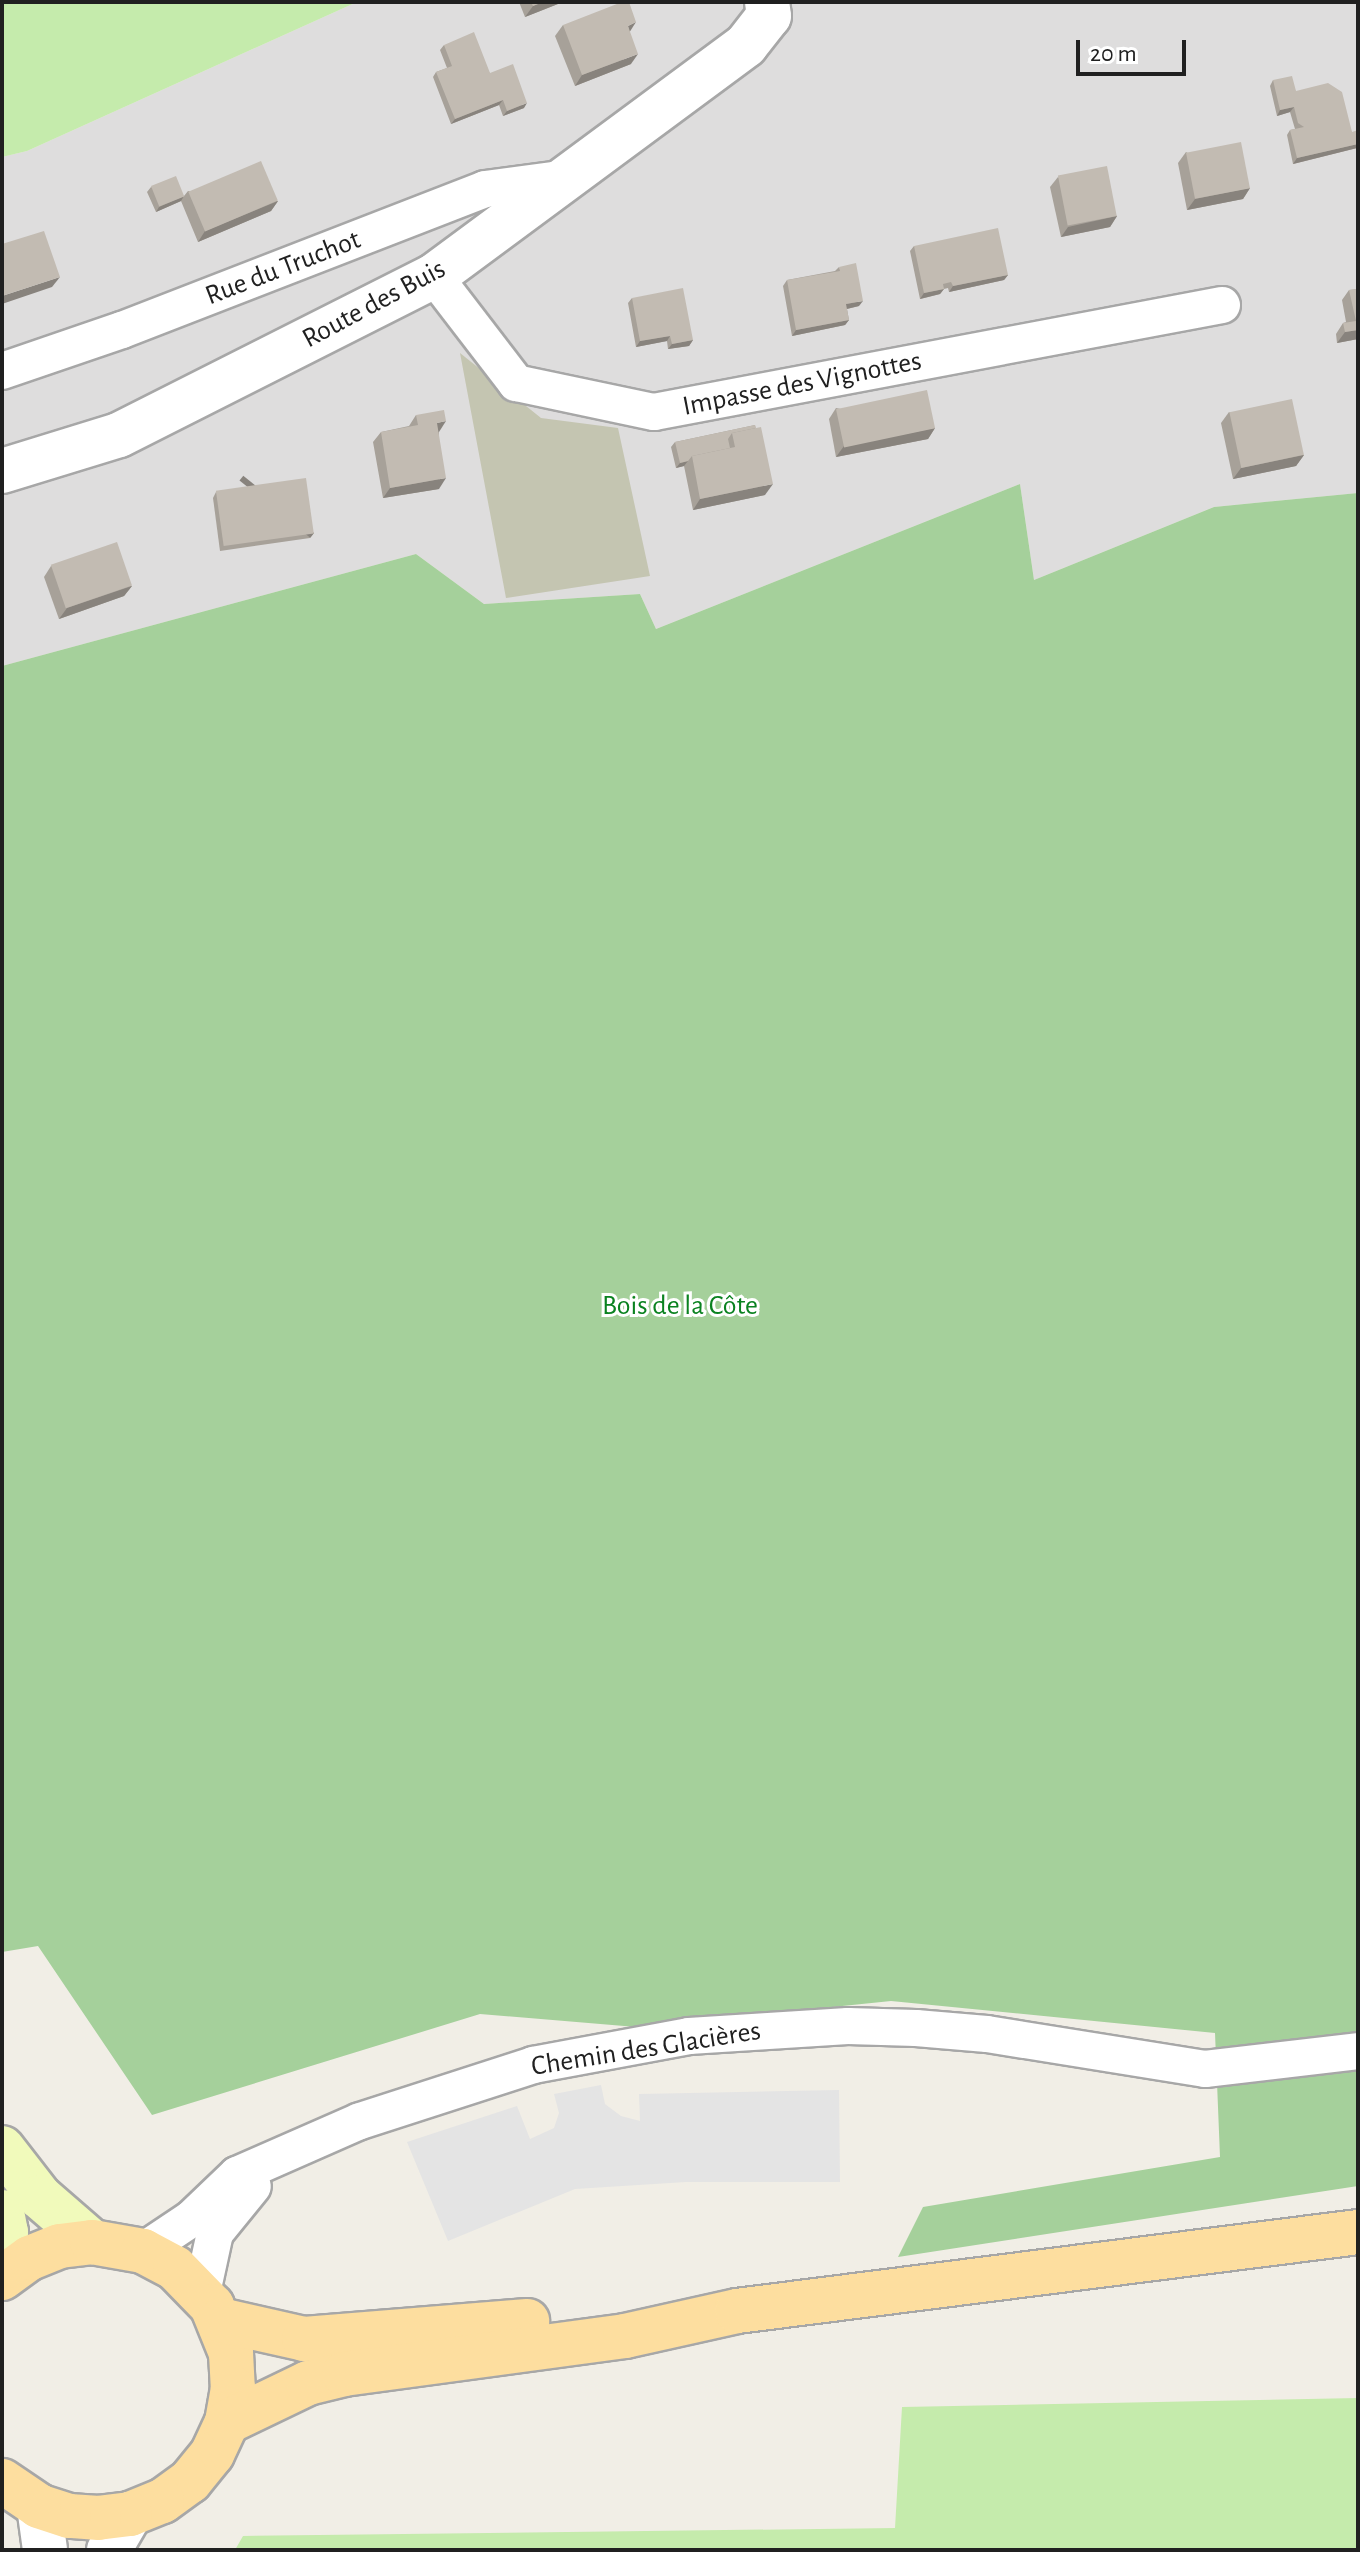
<!DOCTYPE html>
<meta charset="utf-8">
<style>
body{margin:0}
#map{position:relative;width:1360px;height:2552px;overflow:hidden;background:#f1eee6;font-family:"Alegreya Sans",sans-serif}
div>[style]{position:absolute}
[style*='--x']{left:calc(var(--x)*1px);top:calc(var(--y)*1px);width:calc(var(--w)*1px);rotate:calc(var(--a)*1deg)}
.residential>*{inset:0;background:#dedddd}
.construction>*{inset:0;background:#c4c5b1}
.grass>*{inset:0;background:#c5ebac}
.forest>*{inset:0;background:#a5d09b}
.parking>*{inset:0;background:#e4e4e4}
.roads{filter:drop-shadow(2px 0 #a7a7a7) drop-shadow(-2px 0 #a7a7a7) drop-shadow(0 2px #a7a7a7) drop-shadow(0 -2px #a7a7a7)}
.minor>*{height:36px;margin:-18px;padding:0 18px;transform-origin:18px;border-radius:18px;background:#fff}
.tertiary>*{height:44px;margin:-22px;padding:0 22px;transform-origin:22px;border-radius:22px;background:#fff}
.secondary>*{height:44px;margin:-22px;padding:0 22px;transform-origin:22px;border-radius:22px;background:#f1fabb}
.primary>*{height:44px;margin:-22px;padding:0 22px;transform-origin:22px;border-radius:22px;background:#fdde9f}
.wall>*{inset:0;background:#a7a199}
.shaded-wall>*{inset:0;background:#88837d;transform-origin:0 0}
.building>*{inset:0;background:#c2bbb2;transform-origin:0 0}
span{translate:-50% -50%;white-space:nowrap;text-align:center;line-height:1.15;-webkit-text-stroke:6px #fff;paint-order:stroke}
.street-label{font-size:28px;color:#202020}
.park-label{font-size:28px;color:#0a8220}
.frame{position:absolute;inset:0;border:4px solid #202020;pointer-events:none}
.scale{position:absolute;left:1076px;top:40px;width:110px;height:36px;box-sizing:border-box;border:4px solid #202020;border-top:0;padding-left:10px;font-size:24px;line-height:28px;white-space:nowrap;color:#202020;-webkit-text-stroke:6px #fff;paint-order:stroke}
</style>
<div id="map">
<div class="residential">
<i style="clip-path:polygon(357px 2px,1358px 2px,1358px 493px,1214px 507px,1034px 580px,1020px 484px,656px 629px,640px 594px,484px 604px,416px 554px,2px 666px,2px 157px,27px 151px)"></i>
</div>
<div class="construction">
<i style="clip-path:polygon(460px 353px,541px 418px,618px 428px,650px 576px,506px 598px)"></i>
</div>
<div class="grass">
<i style="clip-path:polygon(2px 2px,357px 2px,27px 151px,2px 157px)"></i>
<i style="clip-path:polygon(1358px 2398px,1358px 2550px,235px 2550px,243px 2536px,895px 2528px,902px 2407px)"></i>
</div>
<div class="forest">
<i style="clip-path:polygon(1020px 484px,1034px 580px,1214px 507px,1358px 493px,1358px 2186px,898px 2257px,923px 2207px,1220px 2157px,1215px 2033px,891px 2001px,636px 2027px,480px 2014px,152px 2115px,38px 1946px,2px 1952px,2px 666px,416px 554px,484px 604px,640px 594px,656px 629px)"></i>
</div>
<div class="parking">
<i style="clip-path:polygon(601px 2085px,605px 2104px,621px 2116px,640px 2121px,639px 2094px,839px 2090px,840px 2182px,686px 2182px,575px 2189px,448px 2241px,407px 2142px,517px 2106px,530px 2139px,554px 2128px,559px 2113px,554px 2094px)"></i>
</div>
<div class="roads">
<div class="minor">
<i style="--x:434;--y:276;--w:135;--a:52.5"></i>
<i style="--x:516;--y:383;--w:141;--a:11.9"></i>
<i style="--x:654;--y:412;--w:578;--a:-10.67"></i>
<i style="--x:2;--y:371;--w:127;--a:-18.9"></i>
<i style="--x:122;--y:330;--w:389;--a:-21.2"></i>
<i style="--x:485;--y:189;--w:83;--a:-7.6"></i>
<i style="--x:143;--y:2251;--w:58;--a:-33.7"></i>
<i style="--x:191;--y:2219;--w:64;--a:-43.7"></i>
<i style="--x:237;--y:2175;--w:134;--a:-23.7"></i>
<i style="--x:360;--y:2121;--w:182;--a:-17.9"></i>
<i style="--x:533;--y:2065;--w:159;--a:-10.5"></i>
<i style="--x:689;--y:2036;--w:159;--a:-3.6"></i>
<i style="--x:848;--y:2026;--w:68;--a:1.7"></i>
<i style="--x:916;--y:2028;--w:71;--a:4.8"></i>
<i style="--x:987;--y:2034;--w:221;--a:9.1"></i>
<i style="--x:1205;--y:2069;--w:154;--a:-6.7"></i>
<i style="--x:202;--y:2293;--w:61;--a:-77.8"></i>
<i style="--x:215;--y:2233;--w:60;--a:-51"></i>
</div>
<div class="tertiary">
<i style="--x:2;--y:471;--w:122;--a:-17.1"></i>
<i style="--x:119;--y:435;--w:353;--a:-26.8"></i>
<i style="--x:434;--y:276;--w:388;--a:-36.5"></i>
<i style="--x:746;--y:45;--w:37;--a:-52"></i>
<i style="--x:769;--y:16;--w:14;--a:-98"></i>
<i style="--x:39;--y:2506;--w:44;--a:82.2"></i>
<i style="--x:109;--y:2550;--w:42;--a:-59.7"></i>
</div>
<div class="secondary">
<i style="--x:2;--y:2148;--w:62;--a:52.2"></i>
<i style="--x:40;--y:2197;--w:69;--a:40.9"></i>
<i style="--x:2;--y:2212;--w:20;--a:79"></i>
<i style="--x:6;--y:2232;--w:44;--a:92.6"></i>
</div>
<div class="primary">
<i style="--x:2;--y:2278;--w:34;--a:-36"></i>
<i style="--x:30;--y:2258;--w:32;--a:-22"></i>
<i style="--x:60;--y:2246;--w:32;--a:-7"></i>
<i style="--x:92;--y:2242;--w:52;--a:10"></i>
<i style="--x:143;--y:2251;--w:36;--a:28"></i>
<i style="--x:175;--y:2268;--w:53;--a:45.8"></i>
<i style="--x:212;--y:2306;--w:51;--a:68"></i>
<i style="--x:231;--y:2353;--w:35;--a:87"></i>
<i style="--x:233;--y:2388;--w:35;--a:100"></i>
<i style="--x:227;--y:2422;--w:35;--a:115"></i>
<i style="--x:212;--y:2454;--w:35;--a:129"></i>
<i style="--x:190;--y:2481;--w:34;--a:144"></i>
<i style="--x:162;--y:2501;--w:35;--a:158"></i>
<i style="--x:130;--y:2514;--w:31;--a:173"></i>
<i style="--x:99;--y:2518;--w:30;--a:-176"></i>
<i style="--x:69;--y:2516;--w:32;--a:-162"></i>
<i style="--x:39;--y:2506;--w:45;--a:-146"></i>
<i style="--x:220;--y:2320;--w:86;--a:12.7"></i>
<i style="--x:304;--y:2339;--w:224;--a:-4.6"></i>
<i style="--x:227;--y:2422;--w:90;--a:-25.7"></i>
<i style="--x:308;--y:2383;--w:37;--a:-14"></i>
<i style="--x:344;--y:2374;--w:284;--a:-7.7"></i>
<i style="--x:625;--y:2336;--w:115;--a:-12.6"></i>
<i style="--x:737;--y:2311;--w:626;--a:-7.25"></i>
</div>
</div>
<div class="wall">
<i style="clip-path:polygon(519px 2px,563px 2px,525px 17px)"></i>
<i style="clip-path:polygon(563px 25px,631px 64px,575px 86px,555px 36px)"></i>
<i style="clip-path:polygon(444px 45px,490px 73px,524px 108px,503px 116px,499px 105px,451px 124px,433px 77px,436px 72px,447px 68px,440px 50px)"></i>
<i style="clip-path:polygon(1273px 80px,1296px 91px,1352px 132px,1358px 132px,1357px 148px,1293px 164px,1287px 135px,1290px 130px,1295px 129px,1290px 112px,1277px 116px,1270px 86px)"></i>
<i style="clip-path:polygon(1186px 152px,1250px 188px,1243px 199px,1187px 210px,1178px 163px)"></i>
<i style="clip-path:polygon(1058px 177px,1117px 216px,1110px 227px,1061px 237px,1050px 187px)"></i>
<i style="clip-path:polygon(151px 187px,184px 196px,188px 191px,278px 201px,271px 211px,198px 242px,181px 201px,156px 212px,147px 192px)"></i>
<i style="clip-path:polygon(914px 246px,1008px 275px,1004px 280px,949px 292px,948px 288px,944px 289px,940px 294px,920px 299px,910px 251px)"></i>
<i style="clip-path:polygon(839px 267px,859px 306px,847px 309px,849px 320px,845px 325px,792px 336px,783px 286px,787px 280px,835px 271px)"></i>
<i style="clip-path:polygon(1358px 289px,1358px 339px,1337px 343px,1336px 334px,1343px 323px,1346px 322px,1342px 300px,1349px 290px)"></i>
<i style="clip-path:polygon(632px 298px,693px 340px,689px 346px,668px 349px,667px 341px,636px 347px,628px 303px)"></i>
<i style="clip-path:polygon(836px 408px,935px 428px,928px 439px,836px 457px,829px 419px)"></i>
<i style="clip-path:polygon(1229px 412px,1304px 455px,1296px 466px,1233px 479px,1221px 423px)"></i>
<i style="clip-path:polygon(416px 415px,439px 432px,439px 489px,383px 498px,373px 442px,381px 432px,409px 426px)"></i>
<i style="clip-path:polygon(755px 425px,765px 495px,693px 510px,684px 466px,676px 468px,671px 447px,675px 442px)"></i>
<i style="clip-path:polygon(216px 492px,314px 533px,310px 538px,220px 551px,213px 498px)"></i>
<i style="clip-path:polygon(51px 566px,132px 586px,124px 596px,59px 619px,44px 577px)"></i>
</div>
<div class="shaded-wall">
<i style="clip-path:polygon(543px 2px,563px 2px,525px 17px,533px 6px)"></i>
<i style="clip-path:polygon(636px 22px,629px 33px,628px 26px)"></i>
<i style="clip-path:polygon(638px 54px,631px 64px,575px 86px,582px 75px)"></i>
<i style="clip-path:polygon(503px 100px,499px 105px,451px 124px,455px 119px)"></i>
<i style="clip-path:polygon(527px 103px,524px 108px,503px 116px,507px 111px)"></i>
<i style="clip-path:polygon(1294px 107px,1290px 112px,1277px 116px,1280px 110px)"></i>
<i style="clip-path:polygon(1358px 144px,1357px 148px,1293px 164px,1297px 158px)"></i>
<i style="clip-path:polygon(1250px 188px,1243px 199px,1187px 210px,1195px 199px)"></i>
<i style="clip-path:polygon(184px 196px,181px 201px,156px 212px,159px 207px)"></i>
<i style="clip-path:polygon(278px 201px,271px 211px,198px 242px,205px 231px)"></i>
<i style="clip-path:polygon(1117px 216px,1110px 227px,1061px 237px,1068px 227px)"></i>
<i style="clip-path:polygon(1008px 275px,1004px 280px,949px 292px,953px 286px)"></i>
<i style="clip-path:polygon(60px 277px,52px 287px,2px 304px,2px 296px)"></i>
<i style="clip-path:polygon(944px 289px,940px 294px,920px 299px,924px 293px)"></i>
<i style="clip-path:polygon(863px 301px,859px 306px,842px 310px,846px 304px)"></i>
<i style="clip-path:polygon(849px 320px,845px 325px,792px 336px,796px 330px)"></i>
<i style="clip-path:polygon(1358px 330px,1358px 339px,1337px 343px,1345px 332px)"></i>
<i style="clip-path:polygon(670px 336px,667px 341px,636px 347px,640px 341px)"></i>
<i style="clip-path:polygon(693px 340px,689px 346px,668px 349px,672px 344px)"></i>
<i style="clip-path:polygon(446px 421px,439px 432px,429px 434px,437px 423px)"></i>
<i style="clip-path:polygon(935px 428px,928px 439px,836px 457px,844px 446px)"></i>
<i style="clip-path:polygon(1304px 455px,1296px 466px,1233px 479px,1241px 468px)"></i>
<i style="clip-path:polygon(688px 461px,684px 466px,676px 468px,680px 463px)"></i>
<i style="clip-path:polygon(446px 478px,439px 489px,383px 498px,390px 488px)"></i>
<i style="clip-path:polygon(773px 484px,765px 495px,693px 510px,700px 499px)"></i>
<i style="left:314px;top:533px;width:6px;height:91px;rotate:129deg"></i>
<i style="clip-path:polygon(132px 586px,124px 596px,59px 619px,67px 608px)"></i>
</div>
<div class="building">
<i style="clip-path:polygon(531px 2px,543px 2px,533px 6px)"></i>
<i style="clip-path:polygon(622px 2px,629px 2px,636px 22px,628px 26px,638px 54px,582px 75px,563px 25px)"></i>
<i style="clip-path:polygon(474px 32px,490px 73px,513px 64px,527px 103px,507px 111px,503px 100px,455px 119px,436px 72px,452px 66px,444px 45px)"></i>
<i style="clip-path:polygon(1292px 76px,1296px 91px,1328px 83px,1342px 92px,1352px 132px,1358px 130px,1358px 144px,1297px 158px,1290px 130px,1304px 127px,1298px 123px,1294px 107px,1280px 110px,1273px 80px)"></i>
<i style="left:1241px;top:142px;width:47px;height:56px;rotate:79deg"></i>
<i style="left:261px;top:161px;width:43px;height:79px;rotate:67deg"></i>
<i style="left:1107px;top:166px;width:51px;height:50px;rotate:79deg"></i>
<i style="left:176px;top:176px;width:22px;height:27px;rotate:68deg"></i>
<i style="clip-path:polygon(998px 228px,1008px 275px,953px 286px,951px 282px,943px 284px,944px 289px,924px 293px,914px 246px)"></i>
<i style="clip-path:polygon(44px 231px,60px 277px,2px 296px,2px 244px)"></i>
<i style="clip-path:polygon(856px 263px,863px 301px,846px 304px,849px 320px,796px 330px,787px 280px,840px 271px,839px 267px)"></i>
<i style="clip-path:polygon(683px 288px,693px 340px,672px 344px,670px 336px,640px 341px,632px 298px)"></i>
<i style="clip-path:polygon(1358px 289px,1358px 330px,1345px 332px,1343px 323px,1356px 321px,1349px 290px)"></i>
<i style="left:927px;top:390px;width:39px;height:93px;rotate:78deg"></i>
<i style="left:1292px;top:399px;width:57px;height:64px;rotate:78deg"></i>
<i style="clip-path:polygon(444px 410px,446px 421px,437px 423px,446px 478px,390px 488px,381px 432px,418px 425px,416px 415px)"></i>
<i style="clip-path:polygon(755px 425px,756px 428px,732px 433px,728px 439px,730px 448px,692px 456px,688px 461px,680px 463px,675px 442px)"></i>
<i style="clip-path:polygon(761px 427px,773px 484px,700px 499px,692px 456px,735px 447px,732px 433px)"></i>
<i style="left:306px;top:478px;width:56px;height:91px;rotate:82deg"></i>
<i style="left:117px;top:542px;width:46px;height:70px;rotate:71deg"></i>
</div>
<div class="street-label">
<span style="left:283px;top:268px;rotate:-21deg">Rue du Truchot</span>
<span style="left:374px;top:304px;rotate:-28deg">Route des Buis</span>
<span style="left:802px;top:384px;rotate:-11deg">Impasse des Vignottes</span>
<span style="left:646px;top:2049px;rotate:-9deg">Chemin des Glacières</span>
</div>
<div class="park-label">
<span style="left:680px;top:1306px">Bois de la Côte</span>
</div>
<div class="frame"></div>
<div class="scale">20 m</div>
</div>
